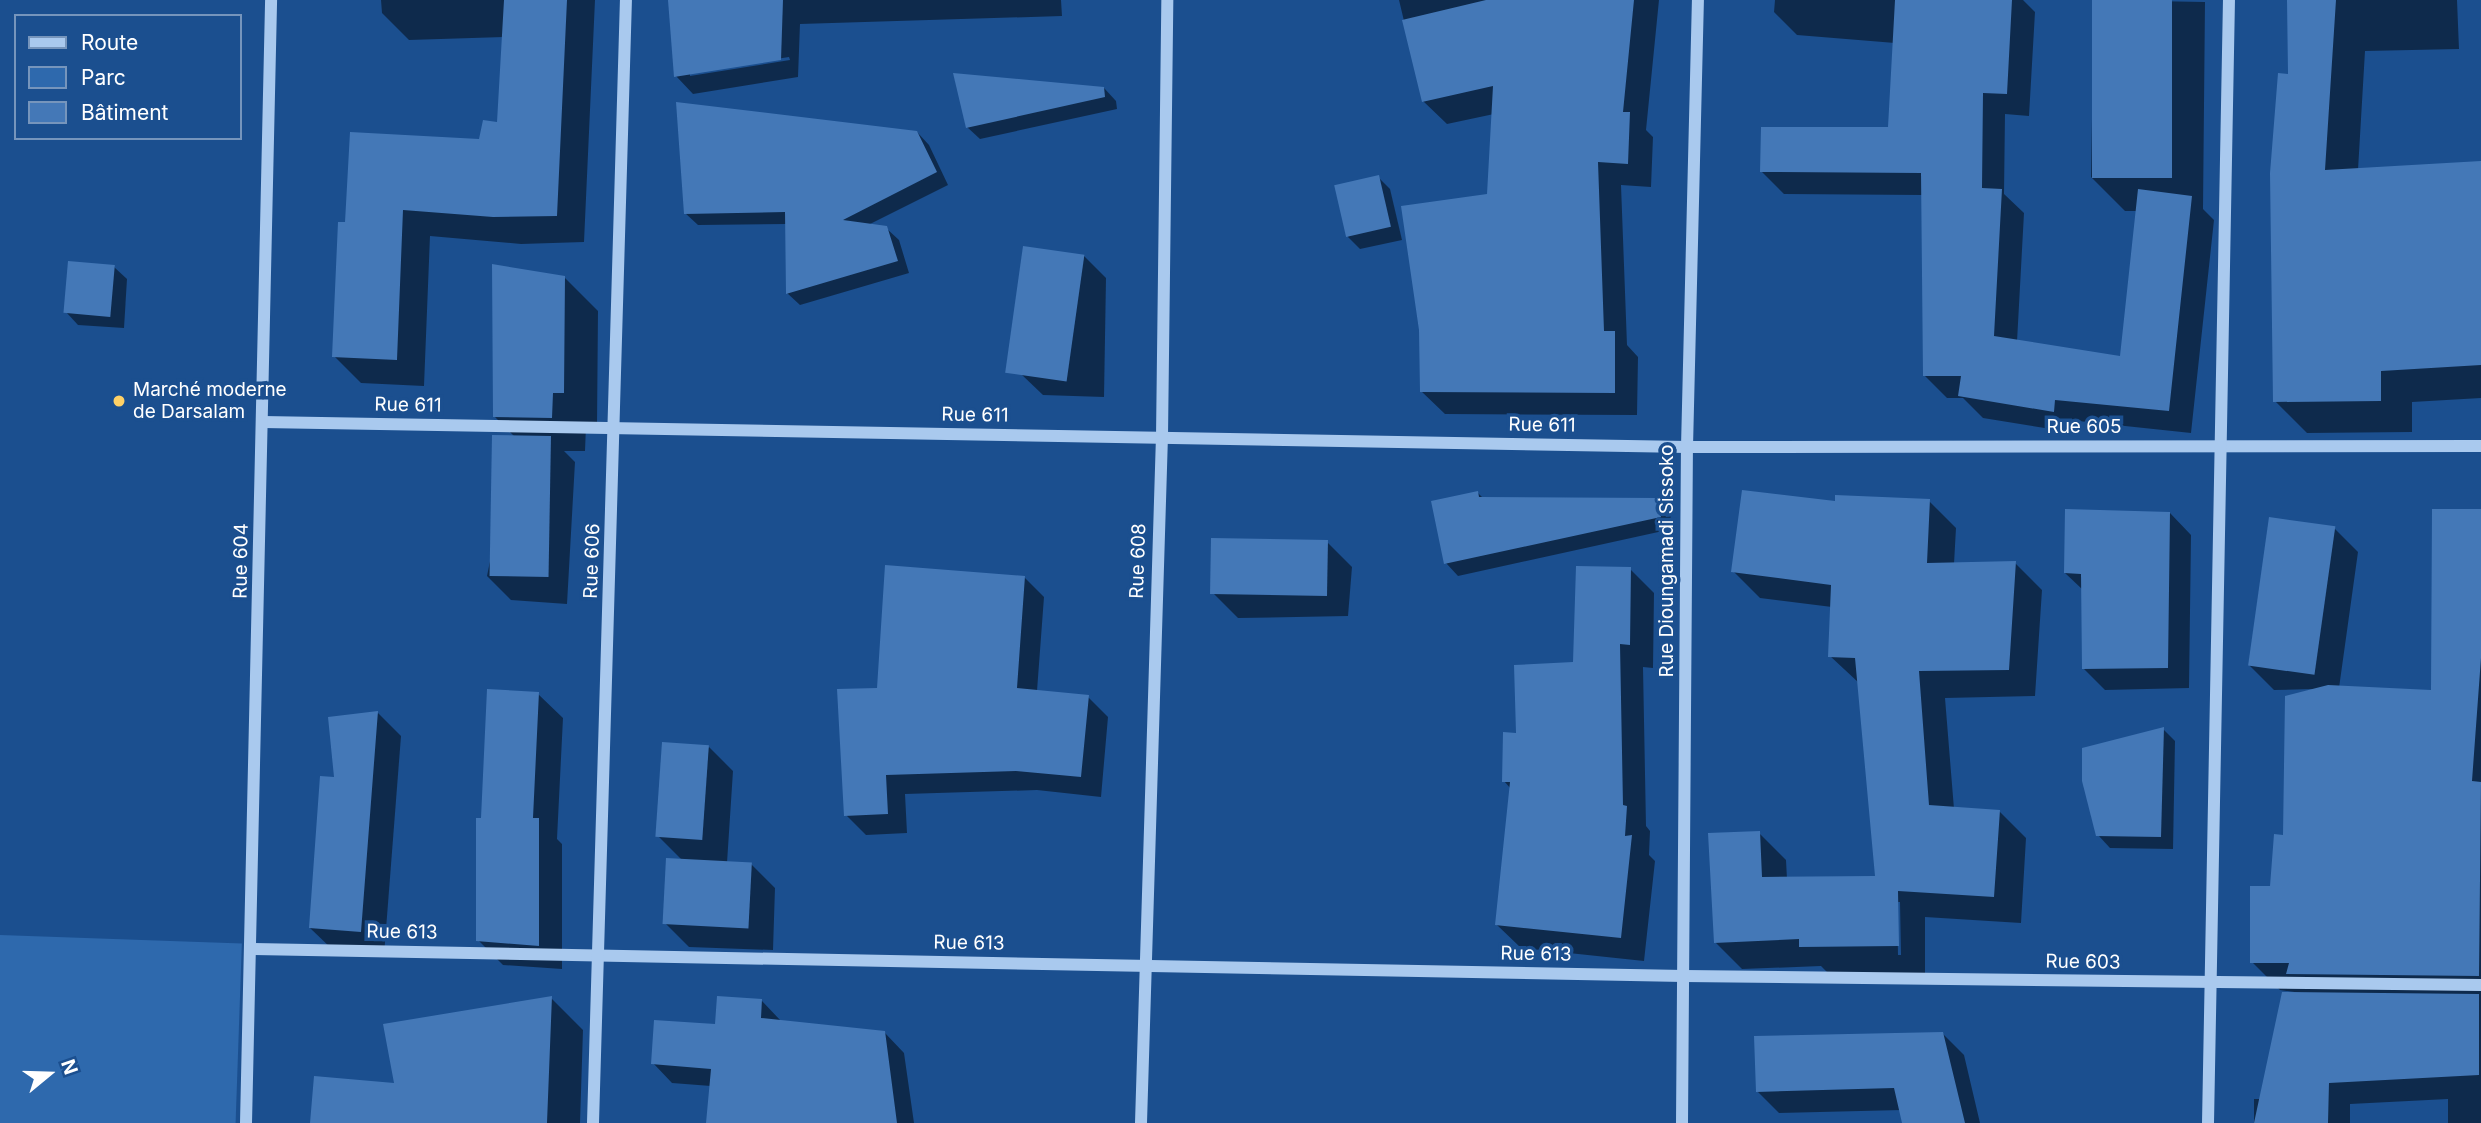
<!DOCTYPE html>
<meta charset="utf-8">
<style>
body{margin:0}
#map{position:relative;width:2481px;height:1123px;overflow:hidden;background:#1b4f8f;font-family:Inter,sans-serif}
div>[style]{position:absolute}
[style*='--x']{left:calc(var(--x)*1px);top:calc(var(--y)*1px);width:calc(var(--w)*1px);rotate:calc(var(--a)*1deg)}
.green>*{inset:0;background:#2e69ad;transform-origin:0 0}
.shadow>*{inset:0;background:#0007}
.building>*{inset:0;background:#4478b7;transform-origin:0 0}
.minor>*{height:12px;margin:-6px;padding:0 6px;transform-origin:6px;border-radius:6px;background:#a9c9ee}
.dots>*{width:19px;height:19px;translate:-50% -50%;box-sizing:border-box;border:4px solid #1b4f8f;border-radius:50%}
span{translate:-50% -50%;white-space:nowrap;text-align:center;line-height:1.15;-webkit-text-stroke:7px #1b4f8f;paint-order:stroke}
.poi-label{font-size:19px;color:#fff}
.left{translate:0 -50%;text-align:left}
.street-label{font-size:19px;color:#fff}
.legend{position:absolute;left:14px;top:14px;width:228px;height:126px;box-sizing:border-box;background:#1b4f8f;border:2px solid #7695bc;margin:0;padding:9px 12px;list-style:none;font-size:21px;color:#fff}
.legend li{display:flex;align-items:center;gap:14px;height:35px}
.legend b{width:35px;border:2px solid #7695bc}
.north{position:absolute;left:14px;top:1039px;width:70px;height:70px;-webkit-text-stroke:5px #1b4f8f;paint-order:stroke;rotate:71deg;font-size:19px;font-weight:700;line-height:28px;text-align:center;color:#fff}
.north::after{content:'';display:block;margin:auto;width:24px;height:32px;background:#fff;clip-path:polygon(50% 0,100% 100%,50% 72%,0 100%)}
</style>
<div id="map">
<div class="green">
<i style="left:0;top:935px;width:242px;height:188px;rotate:2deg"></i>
</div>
<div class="shadow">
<i style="clip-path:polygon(381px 0,595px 0,584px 242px,521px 244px,430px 236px,424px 386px,361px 383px,334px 356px,347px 224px,481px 141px,499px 124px,504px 37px,409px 40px,382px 13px)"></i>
<i style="clip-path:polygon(evenodd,673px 0,1061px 0,1062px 16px,800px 24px,798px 77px,693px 94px,676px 76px,673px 0,789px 57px,790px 60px,690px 76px,690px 73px,789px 57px)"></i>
<i style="clip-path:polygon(1399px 0,1659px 0,1646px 130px,1653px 137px,1651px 187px,1621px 185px,1627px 345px,1638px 357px,1637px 415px,1445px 414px,1421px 391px,1489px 196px,1494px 114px,1447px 124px,1423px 101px)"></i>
<i style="clip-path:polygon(1775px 0,2023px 0,2035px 12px,2029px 116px,2005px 114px,2004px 194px,2024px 213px,2017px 342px,2122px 358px,2137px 211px,2125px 211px,2091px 177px,2094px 0,2205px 2px,2203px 209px,2214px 220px,2191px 433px,2078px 421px,2076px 433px,1983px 418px,1963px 398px,1947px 398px,1925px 376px,1923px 195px,1784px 194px,1762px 172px,1890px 129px,1895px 43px,1797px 35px,1774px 12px)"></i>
<i style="clip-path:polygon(2288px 0,2457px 0,2459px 49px,2365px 51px,2358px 170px,2481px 162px,2481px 398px,2412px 402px,2412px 432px,2307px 433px,2275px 401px,2290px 76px)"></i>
<i style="clip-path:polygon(1104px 88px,1116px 101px,1117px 109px,980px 139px,967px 127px)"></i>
<i style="clip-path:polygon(917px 132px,929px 145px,948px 185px,868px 225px,886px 228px,899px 240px,909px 273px,800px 305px,787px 293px,787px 224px,698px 225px,685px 213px)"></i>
<i style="clip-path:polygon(1378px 177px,1390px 189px,1402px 240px,1360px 249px,1348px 237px)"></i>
<i style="clip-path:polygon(1084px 256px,1106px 278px,1104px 397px,1043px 395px,1021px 374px)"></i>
<i style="clip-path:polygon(114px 267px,127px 279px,124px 328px,78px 325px,66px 312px)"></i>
<i style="clip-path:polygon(564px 277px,598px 311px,597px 426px,586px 426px,585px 451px,564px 451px,575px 462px,567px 604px,511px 600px,487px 576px,515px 437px,495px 417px)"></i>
<i style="clip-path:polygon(1478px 493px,1483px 498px,1658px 499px,1670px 512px,1672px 529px,1458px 576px,1446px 563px)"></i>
<i style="clip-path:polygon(evenodd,1929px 501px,1956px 528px,1954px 564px,2015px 563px,2042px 590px,2035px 696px,1945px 698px,1954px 809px,1999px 811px,2026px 838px,2021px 923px,1925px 917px,1925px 973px,1828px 973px,1821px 966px,1742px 969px,1715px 942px,1759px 833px,1786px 860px,1787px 879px,1877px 878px,1859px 683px,1830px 656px,1832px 607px,1760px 598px,1733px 571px,1837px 503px,1929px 501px,1897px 902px,1900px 902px,1901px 955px,1898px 955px,1897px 902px)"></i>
<i style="clip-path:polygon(2481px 511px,2481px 1123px,2448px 1123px,2448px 1099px,2350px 1104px,2350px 1123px,2254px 1123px,2254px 1099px,2261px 1099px,2308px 994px,2280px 990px,2252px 962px,2285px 837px,2313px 689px,2274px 690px,2250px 666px,2334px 528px,2358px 552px,2339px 688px,2433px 692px)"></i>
<i style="clip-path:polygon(2170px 513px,2191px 535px,2189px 688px,2105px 690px,2083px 668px,2083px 590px,2065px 573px)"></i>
<i style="clip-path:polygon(1328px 543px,1352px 567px,1348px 616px,1238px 618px,1214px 594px)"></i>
<i style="clip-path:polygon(1630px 569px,1654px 593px,1653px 668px,1643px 667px,1646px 826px,1650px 831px,1649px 855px,1655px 861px,1644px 961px,1521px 948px,1497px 925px,1511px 789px,1504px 781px,1518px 735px,1575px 664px)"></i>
<i style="clip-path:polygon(1024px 577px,1044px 597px,1037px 691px,1088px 697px,1108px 717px,1101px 797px,1037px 790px,905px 794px,907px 833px,866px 835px,846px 815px,879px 690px)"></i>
<i style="clip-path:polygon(538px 694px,563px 718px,557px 839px,562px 844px,562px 969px,503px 965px,478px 940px,483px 820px)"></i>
<i style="clip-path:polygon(378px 713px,401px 736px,384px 955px,334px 951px,310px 928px,336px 779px)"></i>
<i style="clip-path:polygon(2163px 729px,2175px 741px,2173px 849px,2110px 848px,2098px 835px)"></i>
<i style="clip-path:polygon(709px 747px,733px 771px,727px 863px,751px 864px,775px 888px,773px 950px,689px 947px,665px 923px,683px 861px,658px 836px)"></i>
<i style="clip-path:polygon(551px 998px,583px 1030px,580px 1123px,312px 1123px,396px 1085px)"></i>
<i style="clip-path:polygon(762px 1001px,781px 1021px,885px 1033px,904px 1053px,914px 1123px,708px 1123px,711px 1086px,672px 1083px,653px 1063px)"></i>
<i style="clip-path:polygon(1942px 1033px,1964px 1055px,1980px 1123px,1905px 1123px,1902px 1110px,1779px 1113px,1757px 1091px)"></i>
</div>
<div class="building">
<i style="clip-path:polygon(504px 0,567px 0,557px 216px,493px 217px,403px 210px,397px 360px,332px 357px,338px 222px,345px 222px,350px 132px,479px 139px,483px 120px,497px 122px)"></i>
<i style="clip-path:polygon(668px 0,783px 0,781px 60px,674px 77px)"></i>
<i style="clip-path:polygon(1486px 0,1634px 0,1623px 112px,1630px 112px,1628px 164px,1598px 162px,1604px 331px,1615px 331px,1615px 393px,1420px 392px,1419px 330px,1401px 206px,1487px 194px,1493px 86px,1422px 102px,1402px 20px)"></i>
<i style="clip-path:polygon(1895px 0,2012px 0,2007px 94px,1983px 93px,1982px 188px,2002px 189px,1994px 336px,2120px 356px,2138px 189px,2192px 196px,2169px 411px,2055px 400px,2054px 412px,1958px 396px,1961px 376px,1923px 376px,1921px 173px,1760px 172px,1761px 127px,1888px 127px)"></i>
<i style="left:2092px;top:0;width:80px;height:178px"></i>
<i style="clip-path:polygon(2287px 0,2336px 0,2325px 170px,2481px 161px,2481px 365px,2381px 371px,2381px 401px,2273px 402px,2270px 173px,2278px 73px,2288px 74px)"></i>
<i style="clip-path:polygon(953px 73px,1104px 87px,1105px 97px,966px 128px)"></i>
<i style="clip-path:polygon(676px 102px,917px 131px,937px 172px,843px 220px,887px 226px,898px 261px,786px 294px,785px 212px,684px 214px)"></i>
<i style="left:1379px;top:175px;width:53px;height:46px;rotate:77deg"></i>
<i style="left:1023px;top:246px;width:62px;height:128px;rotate:8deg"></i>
<i style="left:68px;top:261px;width:47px;height:52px;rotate:5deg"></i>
<i style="clip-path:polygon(492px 264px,565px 276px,564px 393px,553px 393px,552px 418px,493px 417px)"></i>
<i style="left:492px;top:435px;width:59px;height:141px;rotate:1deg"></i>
<i style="clip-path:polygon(1742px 490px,1835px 501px,1835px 495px,1930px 499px,1927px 563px,2016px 561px,2009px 670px,1919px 671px,1929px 805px,2000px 810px,1994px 897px,1898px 891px,1899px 946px,1799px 947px,1799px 939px,1714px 943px,1708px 833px,1760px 831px,1762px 877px,1875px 876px,1855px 658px,1828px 657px,1831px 585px,1731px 572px)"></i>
<i style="clip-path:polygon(1478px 491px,1479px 497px,1658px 498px,1661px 517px,1444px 564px,1431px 501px)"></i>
<i style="clip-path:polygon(2065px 509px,2170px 512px,2168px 668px,2082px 669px,2081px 574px,2064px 573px)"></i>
<i style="clip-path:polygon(2432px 509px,2481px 509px,2481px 658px,2472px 781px,2481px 782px,2479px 976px,2286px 974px,2289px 963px,2250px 963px,2250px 886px,2270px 886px,2274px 834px,2283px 835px,2285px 696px,2328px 685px,2431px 690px)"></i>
<i style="left:2269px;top:517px;width:67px;height:150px;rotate:8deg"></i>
<i style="left:1211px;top:538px;width:117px;height:56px;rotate:1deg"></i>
<i style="clip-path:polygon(885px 565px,1025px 576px,1017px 688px,1089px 695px,1081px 777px,1016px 771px,886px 775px,888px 814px,844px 816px,837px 689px,877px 688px)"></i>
<i style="clip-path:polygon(1576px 566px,1631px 567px,1630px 645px,1620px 644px,1623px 805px,1627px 806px,1625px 836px,1632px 835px,1621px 938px,1495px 925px,1510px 782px,1502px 782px,1503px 732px,1516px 733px,1514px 665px,1573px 662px)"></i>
<i style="clip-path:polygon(487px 689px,539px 692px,533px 818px,539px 818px,539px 946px,476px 941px,476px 818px,481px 818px)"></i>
<i style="clip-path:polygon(378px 711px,361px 932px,309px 928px,320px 776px,334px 777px,328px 717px)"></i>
<i style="clip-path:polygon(2164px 727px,2161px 837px,2096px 836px,2082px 781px,2082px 748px)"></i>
<i style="left:662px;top:742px;width:47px;height:95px;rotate:4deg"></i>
<i style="left:666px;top:858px;width:86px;height:66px;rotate:3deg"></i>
<i style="clip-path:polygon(2282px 992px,2479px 994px,2479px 1075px,2329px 1083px,2328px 1123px,2254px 1123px)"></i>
<i style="clip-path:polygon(552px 996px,547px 1123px,310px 1123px,314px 1076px,394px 1083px,383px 1024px)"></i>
<i style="clip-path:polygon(717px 996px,762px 999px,761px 1018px,885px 1031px,897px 1123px,706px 1123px,711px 1069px,651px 1064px,654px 1020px,715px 1024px)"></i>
<i style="clip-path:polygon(1943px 1032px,1965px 1123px,1902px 1123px,1894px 1088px,1756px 1092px,1754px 1036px)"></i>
</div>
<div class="minor">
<i style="--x:263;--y:422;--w:1424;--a:1.01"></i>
<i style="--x:1687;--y:447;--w:794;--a:-0.07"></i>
<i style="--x:252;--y:949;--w:1432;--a:1.08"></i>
<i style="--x:1684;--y:976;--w:797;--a:0.65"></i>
<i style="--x:246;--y:1123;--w:1123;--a:-88.72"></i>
<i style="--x:593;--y:1123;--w:1123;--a:-88.32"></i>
<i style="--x:1141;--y:1123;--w:686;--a:-88.25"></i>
<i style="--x:1162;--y:437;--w:437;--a:-89.3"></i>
<i style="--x:1682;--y:1123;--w:676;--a:-89.58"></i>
<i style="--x:1687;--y:447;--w:447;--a:-88.6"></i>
<i style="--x:2208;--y:1123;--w:1123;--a:-88.93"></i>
</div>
<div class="dots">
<i style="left:119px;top:401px;background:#ffd166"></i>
</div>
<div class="poi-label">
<span class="left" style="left:133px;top:401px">Marché moderne<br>de Darsalam</span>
</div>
<div class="street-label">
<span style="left:408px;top:405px;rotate:1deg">Rue 611</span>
<span style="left:975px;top:415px;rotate:1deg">Rue 611</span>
<span style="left:1542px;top:425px;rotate:1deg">Rue 611</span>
<span style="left:2084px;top:427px">Rue 605</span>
<span style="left:241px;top:561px;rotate:-89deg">Rue 604</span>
<span style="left:592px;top:561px;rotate:-88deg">Rue 606</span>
<span style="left:1138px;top:561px;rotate:-88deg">Rue 608</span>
<span style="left:1667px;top:561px;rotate:-90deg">Rue Dioungamadi Sissoko</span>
<span style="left:402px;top:932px;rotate:1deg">Rue 613</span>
<span style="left:969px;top:943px;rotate:1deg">Rue 613</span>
<span style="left:1536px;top:954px;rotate:1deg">Rue 613</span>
<span style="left:2083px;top:962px;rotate:1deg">Rue 603</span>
</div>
<ul class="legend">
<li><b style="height:9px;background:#a9c9ee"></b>Route</li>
<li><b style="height:19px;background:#2e69ad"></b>Parc</li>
<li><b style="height:19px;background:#4478b7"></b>Bâtiment</li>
</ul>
<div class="north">N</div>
</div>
